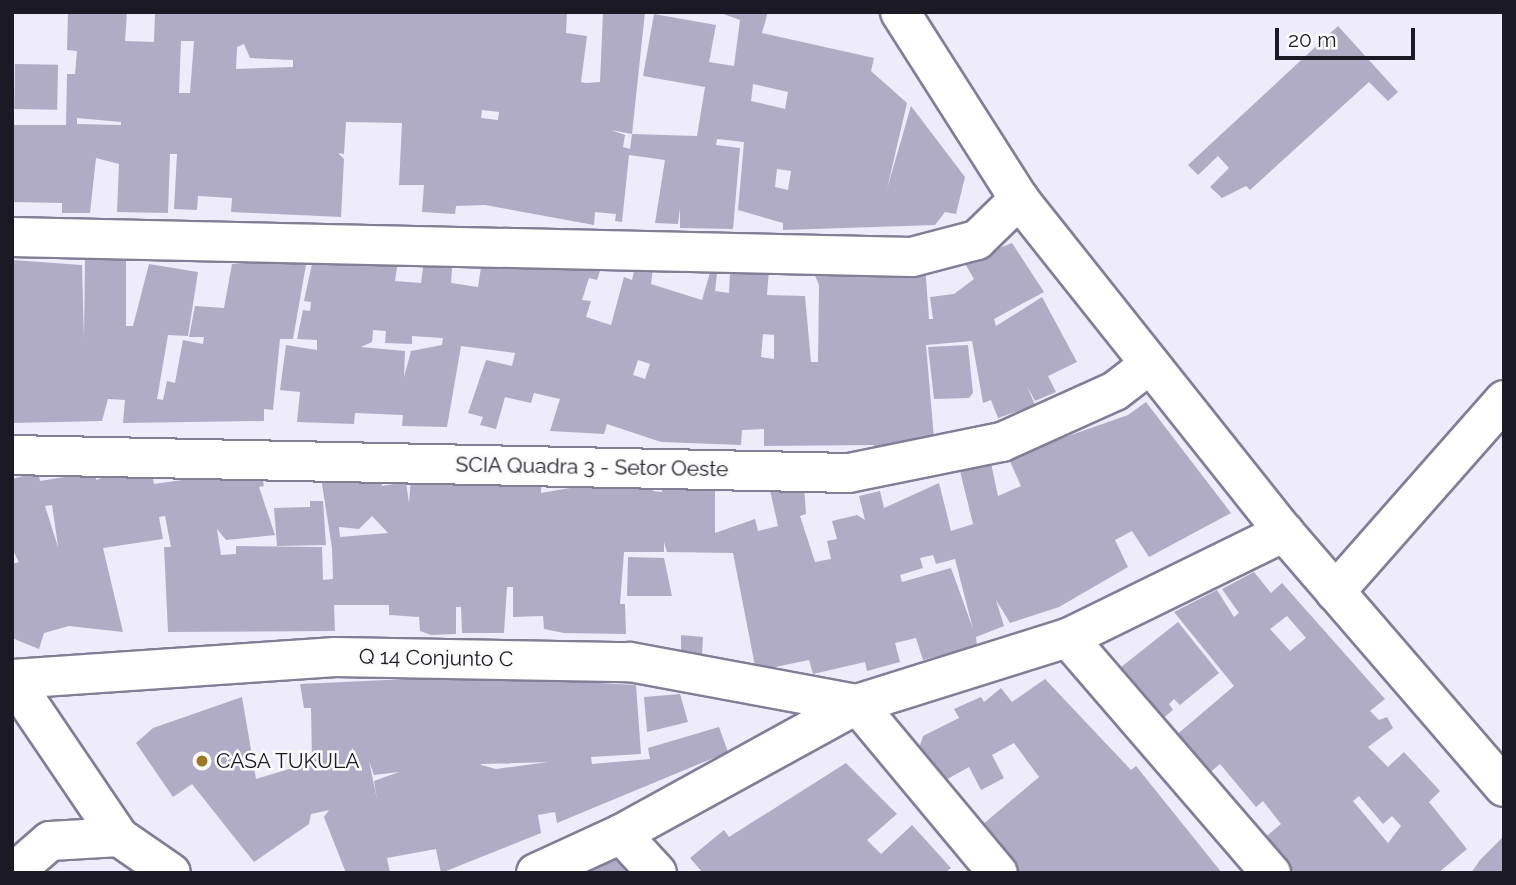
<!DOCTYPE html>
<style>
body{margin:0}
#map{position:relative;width:1516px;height:885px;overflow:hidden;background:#eeebfb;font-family:Raleway,sans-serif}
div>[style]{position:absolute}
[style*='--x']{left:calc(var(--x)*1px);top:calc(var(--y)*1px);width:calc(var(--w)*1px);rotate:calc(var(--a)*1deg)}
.building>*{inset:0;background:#b1acc5;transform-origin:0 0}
.roads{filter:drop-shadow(2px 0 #837e96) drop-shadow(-2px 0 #837e96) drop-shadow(0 2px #837e96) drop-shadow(0 -2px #837e96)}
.minor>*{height:38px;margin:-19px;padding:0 19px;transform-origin:19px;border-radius:19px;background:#fff}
.dots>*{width:19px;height:19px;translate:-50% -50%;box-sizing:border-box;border:4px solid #fbfbfb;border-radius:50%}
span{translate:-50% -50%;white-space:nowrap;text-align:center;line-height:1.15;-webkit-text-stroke:5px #fbfbfb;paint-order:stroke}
.street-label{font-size:21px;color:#1b1923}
.poi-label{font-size:21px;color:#1b1923}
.left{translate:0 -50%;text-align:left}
.frame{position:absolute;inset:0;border:14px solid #1b1923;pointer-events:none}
.scale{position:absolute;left:1275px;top:28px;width:140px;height:32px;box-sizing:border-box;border:4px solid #1b1923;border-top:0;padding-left:9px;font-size:21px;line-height:24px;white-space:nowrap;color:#1b1923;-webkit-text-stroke:5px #fbfbfb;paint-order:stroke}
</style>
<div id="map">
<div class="building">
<i style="clip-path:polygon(evenodd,68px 12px,127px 12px,125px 41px,154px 42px,155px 12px,567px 12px,566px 33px,587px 36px,581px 82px,586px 83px,600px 82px,603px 12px,645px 12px,632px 134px,611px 130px,625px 135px,623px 147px,630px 149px,632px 134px,697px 136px,705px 87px,643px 76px,654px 14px,716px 25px,709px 62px,734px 66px,740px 20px,718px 12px,768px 12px,762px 33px,874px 58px,871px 71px,907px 103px,887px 189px,911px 106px,965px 177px,956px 214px,945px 212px,935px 225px,783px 230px,783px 223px,738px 210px,744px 142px,717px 139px,716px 145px,740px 148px,733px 229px,680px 228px,680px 208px,678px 224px,655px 223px,665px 160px,629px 155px,622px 222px,615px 221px,616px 214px,595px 212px,594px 225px,485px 205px,456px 206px,455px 214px,422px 212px,424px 185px,399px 185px,402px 123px,346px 122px,344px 154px,338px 153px,344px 159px,341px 217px,231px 212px,232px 198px,198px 196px,197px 210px,174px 209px,177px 154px,170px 154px,168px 213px,117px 212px,119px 164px,96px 158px,90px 213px,62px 213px,62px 203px,12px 202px,12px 125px,66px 125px,67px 74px,75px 74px,77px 51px,67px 50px,68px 12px,181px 41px,194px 41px,190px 93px,179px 93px,181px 41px,68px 12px,244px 44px,250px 58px,293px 60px,293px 67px,236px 69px,237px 47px,244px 44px,68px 12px,753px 84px,788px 92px,785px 109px,751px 101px,753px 84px,68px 12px,482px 110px,499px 112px,498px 120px,481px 118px,482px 110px,68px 12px,77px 118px,121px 122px,121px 125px,77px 124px,77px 118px,68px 12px,777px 169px,791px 171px,788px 190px,775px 187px,777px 169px)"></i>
<i style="clip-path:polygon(1338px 26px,1398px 92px,1388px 101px,1369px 82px,1250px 190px,1246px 186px,1222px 198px,1210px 187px,1229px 168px,1218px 156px,1198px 175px,1188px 165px)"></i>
<i style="left:15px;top:64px;width:43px;height:45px;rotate:1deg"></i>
<i style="clip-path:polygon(evenodd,1012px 243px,1044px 292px,994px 319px,996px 326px,1042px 297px,1077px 362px,1048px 376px,1056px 392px,1035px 401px,1027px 386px,1035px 405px,998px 418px,991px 400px,983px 403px,972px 341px,926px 345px,934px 438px,875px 451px,874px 445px,764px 446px,764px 429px,742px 430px,741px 445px,661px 442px,607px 424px,604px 434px,550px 431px,560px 399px,534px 393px,531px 403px,505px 397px,496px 429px,480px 425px,483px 417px,468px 413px,486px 360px,512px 366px,515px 353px,461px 346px,447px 427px,402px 426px,403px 415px,355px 413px,354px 424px,297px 422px,300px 392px,280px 390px,286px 345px,317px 350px,317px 340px,297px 339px,303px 310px,310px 311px,311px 302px,304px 301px,313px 259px,399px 254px,395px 281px,421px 283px,425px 254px,453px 255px,451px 283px,478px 287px,482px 261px,602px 265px,597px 280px,589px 278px,582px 300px,591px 301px,586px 317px,611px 325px,624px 277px,632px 280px,635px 267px,653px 267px,651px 284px,702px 300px,712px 266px,769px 269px,767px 295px,805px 296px,811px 362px,818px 362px,819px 285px,813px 271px,925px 265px,929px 319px,933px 319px,930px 297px,954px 294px,974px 279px,964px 262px,1012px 243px,717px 273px,730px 273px,729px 293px,715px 291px,717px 273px,1012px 243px,373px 330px,386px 331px,385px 343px,412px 344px,412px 336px,443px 338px,442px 345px,411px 351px,404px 377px,405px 351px,361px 347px,372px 342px,373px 330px,1012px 243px,763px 334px,774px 335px,774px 359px,761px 357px,763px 334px,1012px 243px,638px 360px,650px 364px,645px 379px,633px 375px,638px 360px)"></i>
<i style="clip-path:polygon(85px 258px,126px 258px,126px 326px,133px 326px,149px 264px,198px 272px,188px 336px,168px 335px,157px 399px,163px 400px,167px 381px,175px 383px,183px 340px,203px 344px,204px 337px,189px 337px,195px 306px,224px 308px,232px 264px,307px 259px,293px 339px,280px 339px,273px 410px,264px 409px,264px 421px,123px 423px,125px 400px,108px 399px,102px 421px,12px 423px,12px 260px,82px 265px,84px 339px)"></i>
<i style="clip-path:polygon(968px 345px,973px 393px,969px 398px,934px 399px,928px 347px)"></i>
<i style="clip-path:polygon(evenodd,1146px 402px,1231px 513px,1149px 557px,1132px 531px,1115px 540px,1128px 567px,1059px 607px,1010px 623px,996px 600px,1004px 626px,976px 637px,977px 646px,923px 660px,916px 638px,895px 643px,900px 662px,867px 671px,865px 662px,813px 674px,809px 660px,756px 671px,733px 553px,667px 552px,664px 542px,664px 552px,624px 552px,620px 604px,625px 604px,626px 634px,564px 633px,544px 629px,543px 616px,513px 617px,513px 587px,507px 587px,504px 633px,462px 633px,461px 607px,456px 607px,456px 634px,431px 635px,420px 631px,419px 617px,389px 615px,389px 605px,334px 605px,335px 631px,168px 632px,164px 547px,171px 547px,165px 516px,159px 517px,163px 539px,103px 548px,123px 632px,69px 626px,44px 633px,39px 649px,12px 638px,12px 564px,19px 562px,12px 549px,12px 479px,38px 472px,40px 481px,95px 472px,96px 480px,149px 461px,154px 484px,261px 469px,264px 486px,259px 487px,275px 535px,226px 540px,217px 529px,221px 555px,236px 554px,236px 546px,322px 547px,323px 580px,333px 579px,332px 548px,319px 465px,380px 466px,382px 486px,406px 482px,409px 503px,412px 466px,542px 469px,541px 493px,652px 474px,653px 491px,662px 492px,662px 480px,715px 481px,715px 533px,755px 519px,758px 531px,778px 526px,769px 486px,804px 486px,806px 514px,800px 516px,815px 562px,831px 559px,827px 541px,837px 539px,832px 521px,857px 515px,865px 520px,859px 496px,880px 491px,884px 508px,939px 483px,951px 531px,973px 524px,960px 471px,991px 463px,998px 496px,1021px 486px,1008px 457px,1128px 415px,1146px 402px,52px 505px,58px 546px,58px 547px,45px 506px,52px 505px,1146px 402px,372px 516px,388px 533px,340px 537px,339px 527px,359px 529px,372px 516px,1146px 402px,933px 555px,936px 564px,955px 559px,973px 629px,951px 568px,902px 582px,900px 575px,923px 568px,920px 558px,933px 555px)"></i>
<i style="clip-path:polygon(310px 501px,323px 501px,326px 545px,277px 546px,274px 508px,310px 507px)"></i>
<i style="clip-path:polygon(628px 557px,664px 558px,672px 596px,627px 596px)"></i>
<i style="clip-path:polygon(evenodd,1254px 572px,1271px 593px,1282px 583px,1385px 699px,1370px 711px,1379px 720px,1387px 717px,1393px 728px,1368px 747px,1388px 767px,1404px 752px,1440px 791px,1429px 802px,1467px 849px,1438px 873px,1281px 873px,1256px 845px,1281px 824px,1263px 801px,1256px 807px,1220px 764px,1200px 781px,1167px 743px,1234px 686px,1174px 612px,1217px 590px,1234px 617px,1239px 613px,1222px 589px,1254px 572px,1287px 616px,1306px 638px,1290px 651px,1270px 629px,1287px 616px,1254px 572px,1359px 796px,1383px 824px,1392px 816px,1401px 826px,1388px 843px,1353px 801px,1359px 796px)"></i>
<i style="clip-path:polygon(1178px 622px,1219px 673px,1180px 705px,1174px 699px,1169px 704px,1173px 710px,1149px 730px,1106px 679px)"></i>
<i style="clip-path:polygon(681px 635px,703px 637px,702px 655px,681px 651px)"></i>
<i style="clip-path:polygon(evenodd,472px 676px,636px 685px,641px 754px,591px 757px,592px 764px,650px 759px,648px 748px,719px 727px,728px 752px,557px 823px,555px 812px,538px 815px,541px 833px,441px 873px,436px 849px,387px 858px,390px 873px,346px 873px,324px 817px,329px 810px,311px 814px,309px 824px,254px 862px,192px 784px,173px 797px,136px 743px,153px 728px,242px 697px,256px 779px,312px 762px,311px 708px,304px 708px,300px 684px,472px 676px,369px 761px,374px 775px,399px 772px,374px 781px,377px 799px,369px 761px,472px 676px,548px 762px,496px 769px,481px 765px,481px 764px,548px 762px)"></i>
<i style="clip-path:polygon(1045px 679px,1131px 770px,1136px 766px,1222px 873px,998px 873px,975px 831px,1039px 777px,1014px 743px,992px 755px,1004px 778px,981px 790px,969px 767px,942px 782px,919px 748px,923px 736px,959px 718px,954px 709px,981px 697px,984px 702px,1001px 688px,1012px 702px)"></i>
<i style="clip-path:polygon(680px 694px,688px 722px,647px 732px,644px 697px)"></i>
<i style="clip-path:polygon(846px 763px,897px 814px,867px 840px,881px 854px,912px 825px,951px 868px,945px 873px,703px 873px,690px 858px,724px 830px,729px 837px)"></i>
<i style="clip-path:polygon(1504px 836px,1504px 873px,1471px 873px,1480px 860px)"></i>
<i style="clip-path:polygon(613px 856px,627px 873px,583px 873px)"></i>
</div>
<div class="roads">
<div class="minor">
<i style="--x:900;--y:12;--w:222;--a:57.5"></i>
<i style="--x:1019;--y:199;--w:426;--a:51.5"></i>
<i style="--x:1284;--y:532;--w:337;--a:49.2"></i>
<i style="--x:12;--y:237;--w:900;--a:1.27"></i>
<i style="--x:912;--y:257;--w:67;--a:-14.7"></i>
<i style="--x:977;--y:240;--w:59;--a:-44.3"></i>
<i style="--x:12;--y:455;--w:837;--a:1.23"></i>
<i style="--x:849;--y:473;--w:156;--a:-11.5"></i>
<i style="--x:1002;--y:442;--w:124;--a:-24.3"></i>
<i style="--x:1115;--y:391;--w:43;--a:-37.4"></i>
<i style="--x:1335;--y:592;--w:256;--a:-48.6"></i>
<i style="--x:1068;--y:638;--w:311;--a:49.2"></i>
<i style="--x:12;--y:679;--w:191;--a:55.9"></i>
<i style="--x:13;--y:679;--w:323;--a:-3.9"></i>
<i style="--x:335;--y:657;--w:295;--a:1"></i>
<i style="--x:630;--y:662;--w:231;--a:10.5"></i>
<i style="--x:857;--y:704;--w:220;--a:50.2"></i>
<i style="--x:621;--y:834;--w:53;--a:47.3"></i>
<i style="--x:13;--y:873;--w:49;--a:-40.9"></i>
<i style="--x:50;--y:841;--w:69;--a:-3.3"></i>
<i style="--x:119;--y:837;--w:63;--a:34.7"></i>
<i style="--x:536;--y:873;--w:94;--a:-24.6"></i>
<i style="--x:621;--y:834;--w:269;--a:-28.8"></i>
<i style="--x:857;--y:704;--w:221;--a:-17.4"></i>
<i style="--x:1068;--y:638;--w:241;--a:-26.1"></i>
</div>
</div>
<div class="dots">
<i style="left:202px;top:761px;background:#9d7924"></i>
</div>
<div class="street-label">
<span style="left:592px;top:467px;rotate:1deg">SCIA Quadra 3 - Setor Oeste</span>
<span style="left:436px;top:658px;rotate:1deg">Q 14 Conjunto C</span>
</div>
<div class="poi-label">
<span class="left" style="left:216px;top:761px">CASA TUKULA</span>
</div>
<div class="frame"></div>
<div class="scale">20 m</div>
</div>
